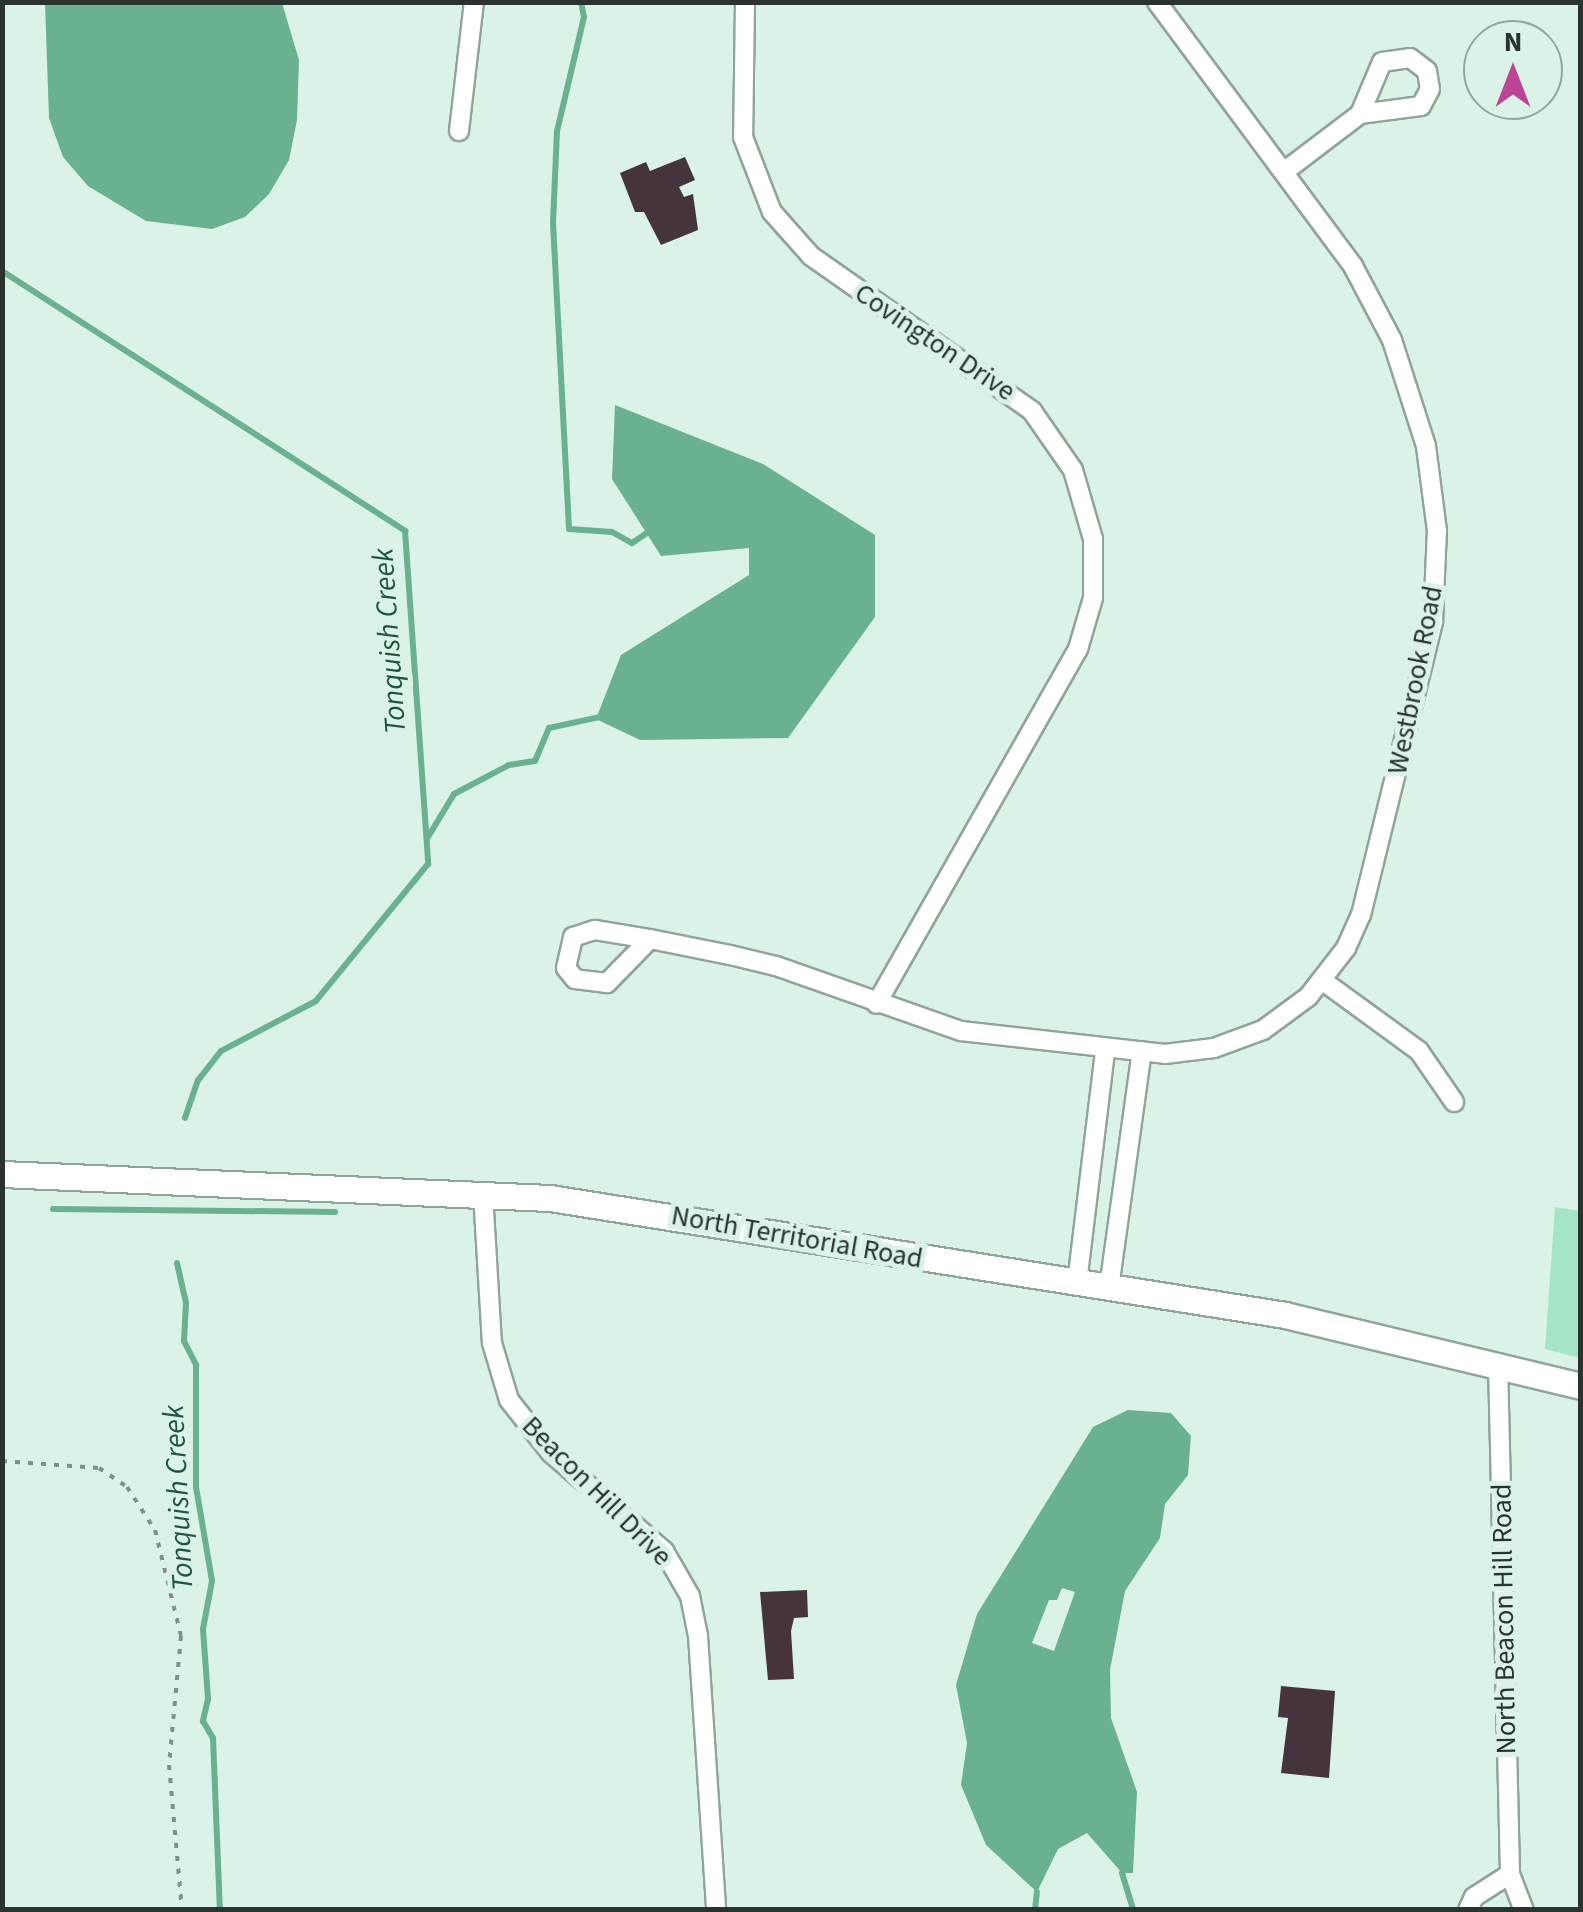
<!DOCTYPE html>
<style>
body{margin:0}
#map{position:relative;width:1583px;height:1912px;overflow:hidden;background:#dbf2e6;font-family:"Source Sans 3",sans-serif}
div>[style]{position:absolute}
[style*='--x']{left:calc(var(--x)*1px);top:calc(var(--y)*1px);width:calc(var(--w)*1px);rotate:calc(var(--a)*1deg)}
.green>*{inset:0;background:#a4e5c6}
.water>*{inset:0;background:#6ab190}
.stream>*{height:6px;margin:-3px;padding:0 3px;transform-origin:3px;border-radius:3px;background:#6ab190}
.building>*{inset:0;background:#45343e}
.path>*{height:4px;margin-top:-2px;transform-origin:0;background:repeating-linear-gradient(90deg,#808f87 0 5px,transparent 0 13px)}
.roads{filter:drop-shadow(2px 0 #90a59a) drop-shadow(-2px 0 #90a59a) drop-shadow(0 2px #90a59a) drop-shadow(0 -2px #90a59a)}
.street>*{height:18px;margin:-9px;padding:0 9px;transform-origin:9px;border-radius:9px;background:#fff}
.secondary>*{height:25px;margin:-12.5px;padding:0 12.5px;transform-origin:12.5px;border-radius:12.5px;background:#fff}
span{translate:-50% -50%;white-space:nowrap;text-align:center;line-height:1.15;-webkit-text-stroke:10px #dbf2e6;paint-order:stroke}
.street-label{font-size:28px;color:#2a332e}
.water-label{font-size:30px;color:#1e553e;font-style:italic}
.frame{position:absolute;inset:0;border:5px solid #2a332e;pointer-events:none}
.north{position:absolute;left:1463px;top:20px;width:100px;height:100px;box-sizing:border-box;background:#dbf2e6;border:2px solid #94a69c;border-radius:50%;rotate:0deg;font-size:28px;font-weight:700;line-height:40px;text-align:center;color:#2a332e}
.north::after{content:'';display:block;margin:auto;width:35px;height:45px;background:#bd4395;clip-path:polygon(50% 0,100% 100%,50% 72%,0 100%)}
</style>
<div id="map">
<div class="green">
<i style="clip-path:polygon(1555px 1207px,1580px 1211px,1580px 1358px,1545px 1349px)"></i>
</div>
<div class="water">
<i style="clip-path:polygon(45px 3px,282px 3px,299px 60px,297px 120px,289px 160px,269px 194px,245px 217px,212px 229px,146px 221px,88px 186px,63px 157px,49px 118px)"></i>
<i style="clip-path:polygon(615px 405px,763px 464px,875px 535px,875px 617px,788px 738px,640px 740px,596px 719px,621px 655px,749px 575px,749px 548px,661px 556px,612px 479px)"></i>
<i style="clip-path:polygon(evenodd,1128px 1410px,1171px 1413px,1191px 1436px,1188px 1475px,1165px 1504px,1160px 1538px,1125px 1591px,1110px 1670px,1111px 1718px,1137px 1792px,1133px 1873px,1122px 1873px,1087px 1833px,1058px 1849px,1037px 1892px,986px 1845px,961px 1785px,967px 1743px,956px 1685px,977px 1614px,1093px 1427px,1128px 1410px,1062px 1588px,1075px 1592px,1054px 1651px,1032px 1643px,1049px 1600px,1057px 1600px,1062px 1588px)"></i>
</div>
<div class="stream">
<i style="--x:581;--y:2;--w:15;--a:79"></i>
<i style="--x:584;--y:17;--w:117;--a:103.3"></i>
<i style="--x:557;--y:131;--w:92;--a:92.5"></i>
<i style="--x:553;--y:223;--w:306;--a:87"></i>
<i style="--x:569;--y:529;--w:43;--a:4"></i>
<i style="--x:612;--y:532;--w:23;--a:29"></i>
<i style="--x:632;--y:543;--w:22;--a:-34"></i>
<i style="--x:2;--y:271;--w:480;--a:32.8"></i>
<i style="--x:405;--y:531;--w:334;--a:86"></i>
<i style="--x:428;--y:864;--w:177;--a:129.3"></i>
<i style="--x:316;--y:1001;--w:107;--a:152.2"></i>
<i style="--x:221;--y:1051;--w:37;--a:128"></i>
<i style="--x:198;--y:1080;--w:40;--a:108.9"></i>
<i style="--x:428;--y:837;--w:50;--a:-58.8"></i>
<i style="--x:454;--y:794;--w:62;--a:-27.8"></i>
<i style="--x:509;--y:765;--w:26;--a:-9"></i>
<i style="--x:535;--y:761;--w:36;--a:-67"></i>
<i style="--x:549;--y:728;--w:56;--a:-12.3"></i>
<i style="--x:53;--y:1209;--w:282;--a:0.6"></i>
<i style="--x:177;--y:1263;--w:41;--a:77.3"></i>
<i style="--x:186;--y:1303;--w:38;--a:93"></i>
<i style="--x:184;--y:1341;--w:27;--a:63"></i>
<i style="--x:196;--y:1365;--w:122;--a:90"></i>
<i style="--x:196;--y:1487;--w:95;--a:80.3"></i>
<i style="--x:212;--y:1581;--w:49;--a:100.6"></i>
<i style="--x:203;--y:1629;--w:70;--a:85.9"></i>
<i style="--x:208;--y:1699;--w:23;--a:103"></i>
<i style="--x:203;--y:1721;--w:20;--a:60"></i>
<i style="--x:213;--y:1738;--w:172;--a:87.7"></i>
<i style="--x:1122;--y:1873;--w:39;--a:73"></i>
<i style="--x:1035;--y:1910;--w:18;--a:-84"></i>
</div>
<div class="building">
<i style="clip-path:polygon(685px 157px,695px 180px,679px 187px,684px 197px,693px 194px,698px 230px,661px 245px,644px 212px,635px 212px,620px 173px,646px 162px,650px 171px)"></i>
<i style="clip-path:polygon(807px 1590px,808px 1617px,794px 1618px,791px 1631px,794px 1679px,768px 1680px,760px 1592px)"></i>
<i style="clip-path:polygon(1281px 1686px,1335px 1691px,1329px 1778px,1281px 1773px,1288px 1718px,1278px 1717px)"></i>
</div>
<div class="path">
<i style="--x:2;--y:1461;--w:97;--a:4.1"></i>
<i style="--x:99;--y:1468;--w:34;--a:34"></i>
<i style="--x:127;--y:1487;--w:51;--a:56.9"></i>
<i style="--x:155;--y:1530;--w:109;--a:76.2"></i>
<i style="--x:181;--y:1636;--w:130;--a:95.3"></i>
<i style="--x:169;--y:1765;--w:146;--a:84.9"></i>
</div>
<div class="roads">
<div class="street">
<i style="--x:745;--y:2;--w:135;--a:90.8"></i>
<i style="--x:743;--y:137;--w:80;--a:68.9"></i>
<i style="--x:772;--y:212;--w:59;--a:48.4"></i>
<i style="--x:811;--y:256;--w:270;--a:35"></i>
<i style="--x:1032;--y:411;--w:72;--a:55.2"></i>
<i style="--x:1073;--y:470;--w:72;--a:73.8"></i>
<i style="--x:1093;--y:539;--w:59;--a:90"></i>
<i style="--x:1093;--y:598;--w:53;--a:106.4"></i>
<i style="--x:1078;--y:649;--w:408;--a:119.6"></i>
<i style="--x:459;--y:131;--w:130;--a:-83.4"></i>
<i style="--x:1285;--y:171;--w:94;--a:-37.2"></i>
<i style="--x:1360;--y:114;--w:56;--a:-67.1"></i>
<i style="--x:1382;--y:62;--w:28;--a:-8"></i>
<i style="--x:1410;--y:58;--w:21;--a:37"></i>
<i style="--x:1427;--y:71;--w:18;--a:81"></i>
<i style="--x:1430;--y:89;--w:19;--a:118"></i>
<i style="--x:1421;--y:106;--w:62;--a:172.5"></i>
<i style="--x:650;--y:939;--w:62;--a:134.3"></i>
<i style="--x:607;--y:983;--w:32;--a:-173"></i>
<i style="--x:575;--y:979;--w:14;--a:-129"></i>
<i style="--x:566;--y:968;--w:32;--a:-77"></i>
<i style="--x:573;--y:937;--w:23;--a:-18"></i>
<i style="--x:595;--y:930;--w:56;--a:9.3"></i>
<i style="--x:650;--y:939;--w:82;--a:11.3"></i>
<i style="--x:730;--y:955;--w:47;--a:13.4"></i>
<i style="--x:776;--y:966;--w:196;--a:19.4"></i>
<i style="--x:961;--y:1031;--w:205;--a:6.4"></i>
<i style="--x:1165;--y:1054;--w:49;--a:-7"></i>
<i style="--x:1214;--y:1048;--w:52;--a:-20.2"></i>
<i style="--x:1263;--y:1030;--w:56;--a:-36.3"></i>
<i style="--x:1308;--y:997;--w:62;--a:-52.2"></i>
<i style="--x:1346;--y:948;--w:36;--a:-66"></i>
<i style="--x:1361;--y:915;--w:303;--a:-76.2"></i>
<i style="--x:1433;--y:621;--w:90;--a:-87.5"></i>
<i style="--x:1437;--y:531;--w:86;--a:-97.4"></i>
<i style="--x:1426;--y:446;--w:111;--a:-107.8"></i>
<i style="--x:1392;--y:340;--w:84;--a:-117.8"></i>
<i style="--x:1353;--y:266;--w:329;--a:-126.6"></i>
<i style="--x:1323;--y:981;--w:119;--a:36.1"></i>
<i style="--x:1419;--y:1051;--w:62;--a:55.5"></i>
<i style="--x:483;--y:1193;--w:150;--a:86.6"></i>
<i style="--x:492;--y:1343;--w:59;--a:73.4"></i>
<i style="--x:509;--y:1400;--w:68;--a:51.6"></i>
<i style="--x:551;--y:1453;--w:150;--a:40.9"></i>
<i style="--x:664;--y:1551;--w:52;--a:60"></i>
<i style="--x:690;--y:1596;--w:41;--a:78.7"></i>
<i style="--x:698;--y:1636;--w:275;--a:86.2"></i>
<i style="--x:1077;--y:1283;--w:234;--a:-83.1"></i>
<i style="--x:1109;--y:1288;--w:239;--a:-82.1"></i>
<i style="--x:1498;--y:1363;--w:511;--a:88.65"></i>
<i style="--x:1510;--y:1874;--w:39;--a:69"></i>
<i style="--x:1468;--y:1910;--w:14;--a:-65"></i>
<i style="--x:1474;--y:1897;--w:43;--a:-32.6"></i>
</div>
<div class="secondary">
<i style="--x:2;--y:1174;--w:549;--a:2.51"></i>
<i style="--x:550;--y:1198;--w:744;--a:9.04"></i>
<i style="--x:1285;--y:1315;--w:303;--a:13.5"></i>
</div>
</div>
<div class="street-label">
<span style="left:935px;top:342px;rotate:34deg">Covington Drive</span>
<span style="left:1415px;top:680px;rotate:-79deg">Westbrook Road</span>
<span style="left:797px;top:1237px;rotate:10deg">North Territorial Road</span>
<span style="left:597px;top:1491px;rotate:45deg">Beacon Hill Drive</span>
<span style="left:1504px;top:1619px;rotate:-91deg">North Beacon Hill Road</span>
</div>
<div class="water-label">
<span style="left:390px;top:641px;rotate:-94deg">Tonquish Creek</span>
<span style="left:179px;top:1498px;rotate:-93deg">Tonquish Creek</span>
</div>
<div class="frame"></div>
<div class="north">N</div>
</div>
